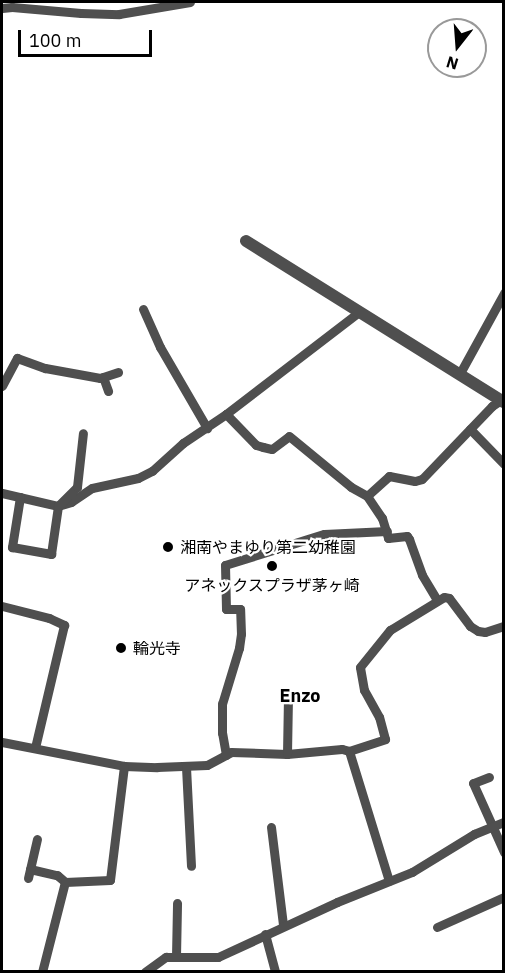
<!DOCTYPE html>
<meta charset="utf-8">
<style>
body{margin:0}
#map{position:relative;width:505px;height:973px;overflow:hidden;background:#fff;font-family:"IBM Plex Sans","Noto Sans JP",sans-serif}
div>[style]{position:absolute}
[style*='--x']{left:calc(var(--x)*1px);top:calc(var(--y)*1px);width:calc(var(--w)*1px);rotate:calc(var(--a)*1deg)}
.minor>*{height:9px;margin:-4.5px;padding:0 4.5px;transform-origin:4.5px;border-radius:4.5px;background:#4f4f4f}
.tertiary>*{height:12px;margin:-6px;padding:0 6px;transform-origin:6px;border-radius:6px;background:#4f4f4f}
.dots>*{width:16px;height:16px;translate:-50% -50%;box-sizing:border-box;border:3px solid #fff;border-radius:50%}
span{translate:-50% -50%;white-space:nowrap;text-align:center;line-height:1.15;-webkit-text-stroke:4.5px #fff;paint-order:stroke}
.poi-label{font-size:16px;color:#000}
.left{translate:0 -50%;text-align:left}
.neighbourhood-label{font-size:18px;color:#000;font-weight:700}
.frame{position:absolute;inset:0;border:3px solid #000;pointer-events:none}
.north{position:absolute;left:427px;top:18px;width:60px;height:60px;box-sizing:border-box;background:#fff;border:2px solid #999;border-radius:50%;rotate:197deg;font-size:16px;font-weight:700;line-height:24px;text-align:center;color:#000}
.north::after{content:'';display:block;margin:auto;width:21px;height:27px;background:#000;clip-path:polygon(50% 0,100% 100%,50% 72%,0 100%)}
.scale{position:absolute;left:18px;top:30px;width:134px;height:27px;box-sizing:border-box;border:3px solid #000;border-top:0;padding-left:8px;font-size:18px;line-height:21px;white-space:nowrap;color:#000;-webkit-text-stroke:4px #fff;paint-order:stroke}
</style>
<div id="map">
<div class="minor">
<i style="--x:2;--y:8;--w:10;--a:-6"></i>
<i style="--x:12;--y:7;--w:69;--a:5"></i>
<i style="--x:81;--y:13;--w:38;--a:2"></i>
<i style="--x:119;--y:14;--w:72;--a:-9.6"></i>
<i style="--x:143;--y:309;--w:42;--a:65.9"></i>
<i style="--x:160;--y:347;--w:94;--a:59.9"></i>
<i style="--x:459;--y:375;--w:94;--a:-61.2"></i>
<i style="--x:103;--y:377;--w:15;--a:70"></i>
<i style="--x:2;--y:386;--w:32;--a:-62"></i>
<i style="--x:17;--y:358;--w:30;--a:20"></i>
<i style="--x:45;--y:368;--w:56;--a:10.3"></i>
<i style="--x:100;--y:378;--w:19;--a:-18"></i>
<i style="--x:226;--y:414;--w:43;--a:45.9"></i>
<i style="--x:256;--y:445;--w:7;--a:16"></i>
<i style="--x:263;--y:447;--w:9;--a:13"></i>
<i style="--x:272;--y:449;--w:21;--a:-37"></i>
<i style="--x:289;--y:436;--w:80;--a:39.4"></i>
<i style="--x:351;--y:487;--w:18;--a:29"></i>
<i style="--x:367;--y:496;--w:27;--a:56"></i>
<i style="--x:382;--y:518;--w:21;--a:73"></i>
<i style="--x:388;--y:538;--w:19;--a:-6"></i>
<i style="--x:407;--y:536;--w:4;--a:56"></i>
<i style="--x:409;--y:539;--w:38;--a:70"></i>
<i style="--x:422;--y:575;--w:29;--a:59"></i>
<i style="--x:470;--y:429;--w:49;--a:45.8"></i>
<i style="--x:2;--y:493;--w:57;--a:13.1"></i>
<i style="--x:58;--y:506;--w:14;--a:-17"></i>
<i style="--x:71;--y:502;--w:25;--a:-34"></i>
<i style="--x:92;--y:488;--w:47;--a:-12.3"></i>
<i style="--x:138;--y:478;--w:16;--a:-27"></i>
<i style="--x:152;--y:471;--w:42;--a:-42.1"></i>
<i style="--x:183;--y:443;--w:52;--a:-34"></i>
<i style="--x:226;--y:414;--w:168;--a:-37.5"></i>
<i style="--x:367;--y:496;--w:30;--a:-42"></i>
<i style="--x:389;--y:476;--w:26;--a:11"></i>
<i style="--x:415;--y:481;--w:7;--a:-16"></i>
<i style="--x:422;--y:479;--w:101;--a:-46.2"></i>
<i style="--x:492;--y:406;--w:14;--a:-34"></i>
<i style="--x:20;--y:497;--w:51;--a:99.1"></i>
<i style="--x:12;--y:547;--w:40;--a:10"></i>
<i style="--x:51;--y:554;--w:49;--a:-81.7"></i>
<i style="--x:58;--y:506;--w:27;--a:-45"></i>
<i style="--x:77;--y:487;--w:54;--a:-83.7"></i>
<i style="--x:2;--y:606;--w:49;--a:14.3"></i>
<i style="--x:49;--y:618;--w:17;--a:25"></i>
<i style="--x:64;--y:625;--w:126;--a:103.3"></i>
<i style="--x:2;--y:742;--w:124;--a:11.1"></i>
<i style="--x:124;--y:766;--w:33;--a:2"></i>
<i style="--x:157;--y:767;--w:50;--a:-2.3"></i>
<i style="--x:207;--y:765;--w:27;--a:-28"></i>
<i style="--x:231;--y:752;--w:56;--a:2"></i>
<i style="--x:287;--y:754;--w:55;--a:-5.2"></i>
<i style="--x:342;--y:749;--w:7;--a:16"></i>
<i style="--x:349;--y:751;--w:38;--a:-18"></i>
<i style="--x:385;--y:739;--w:23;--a:-105"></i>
<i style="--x:379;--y:717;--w:31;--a:-119"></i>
<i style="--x:364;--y:690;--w:23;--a:-100"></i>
<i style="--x:360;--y:667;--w:48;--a:-51"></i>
<i style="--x:390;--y:630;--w:63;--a:-31.4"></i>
<i style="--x:444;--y:597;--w:5;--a:11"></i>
<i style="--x:449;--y:598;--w:35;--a:53"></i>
<i style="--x:470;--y:626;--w:9;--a:32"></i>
<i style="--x:478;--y:631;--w:7;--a:8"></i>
<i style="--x:485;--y:632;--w:20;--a:-18"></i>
<i style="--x:349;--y:751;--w:136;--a:72.9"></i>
<i style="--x:287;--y:754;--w:58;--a:-89"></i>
<i style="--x:226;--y:755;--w:22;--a:-100"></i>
<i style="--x:222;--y:733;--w:29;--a:-90"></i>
<i style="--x:222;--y:704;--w:59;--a:-73.1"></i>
<i style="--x:239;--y:648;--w:14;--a:-82"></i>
<i style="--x:241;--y:634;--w:25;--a:-92"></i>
<i style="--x:240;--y:609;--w:14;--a:180"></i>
<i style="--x:226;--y:609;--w:44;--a:-91.3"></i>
<i style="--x:225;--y:565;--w:104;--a:-17.4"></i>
<i style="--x:324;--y:534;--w:63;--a:-2.7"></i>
<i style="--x:186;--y:767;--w:99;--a:87.1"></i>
<i style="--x:489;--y:777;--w:17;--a:159"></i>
<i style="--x:473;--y:783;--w:76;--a:65.8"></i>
<i style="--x:271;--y:827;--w:99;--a:83"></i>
<i style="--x:30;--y:869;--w:28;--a:13"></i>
<i style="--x:57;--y:875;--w:11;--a:41"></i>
<i style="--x:28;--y:878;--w:40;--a:-77"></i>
<i style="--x:437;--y:927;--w:73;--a:-24.1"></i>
<i style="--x:265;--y:934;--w:39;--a:75"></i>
<i style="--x:176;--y:957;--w:54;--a:-88.9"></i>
<i style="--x:42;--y:972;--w:93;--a:-75.7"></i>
<i style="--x:65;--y:882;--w:45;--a:-2.5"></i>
<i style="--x:110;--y:880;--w:115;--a:-83"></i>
<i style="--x:145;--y:972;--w:26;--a:-36"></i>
<i style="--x:166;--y:957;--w:52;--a:0"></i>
<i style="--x:218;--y:957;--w:131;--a:-24.8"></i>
<i style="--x:337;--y:902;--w:81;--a:-21.8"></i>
<i style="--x:412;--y:872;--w:73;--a:-31.5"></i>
<i style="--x:474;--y:834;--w:32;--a:-22"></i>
</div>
<div class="tertiary">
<i style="--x:246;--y:241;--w:304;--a:32"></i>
</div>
<div class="dots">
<i style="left:168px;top:547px;background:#000"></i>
<i style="left:272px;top:566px;background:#000"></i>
<i style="left:121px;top:648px;background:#000"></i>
</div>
<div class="poi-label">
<span class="left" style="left:180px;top:547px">湘南やまゆり第二幼稚園</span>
<span style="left:272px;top:585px">アネックスプラザ茅ヶ崎</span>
<span class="left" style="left:133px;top:648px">輪光寺</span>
</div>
<div class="neighbourhood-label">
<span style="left:300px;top:696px">Enzo</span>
</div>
<div class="frame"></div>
<div class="north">N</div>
<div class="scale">100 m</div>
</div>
